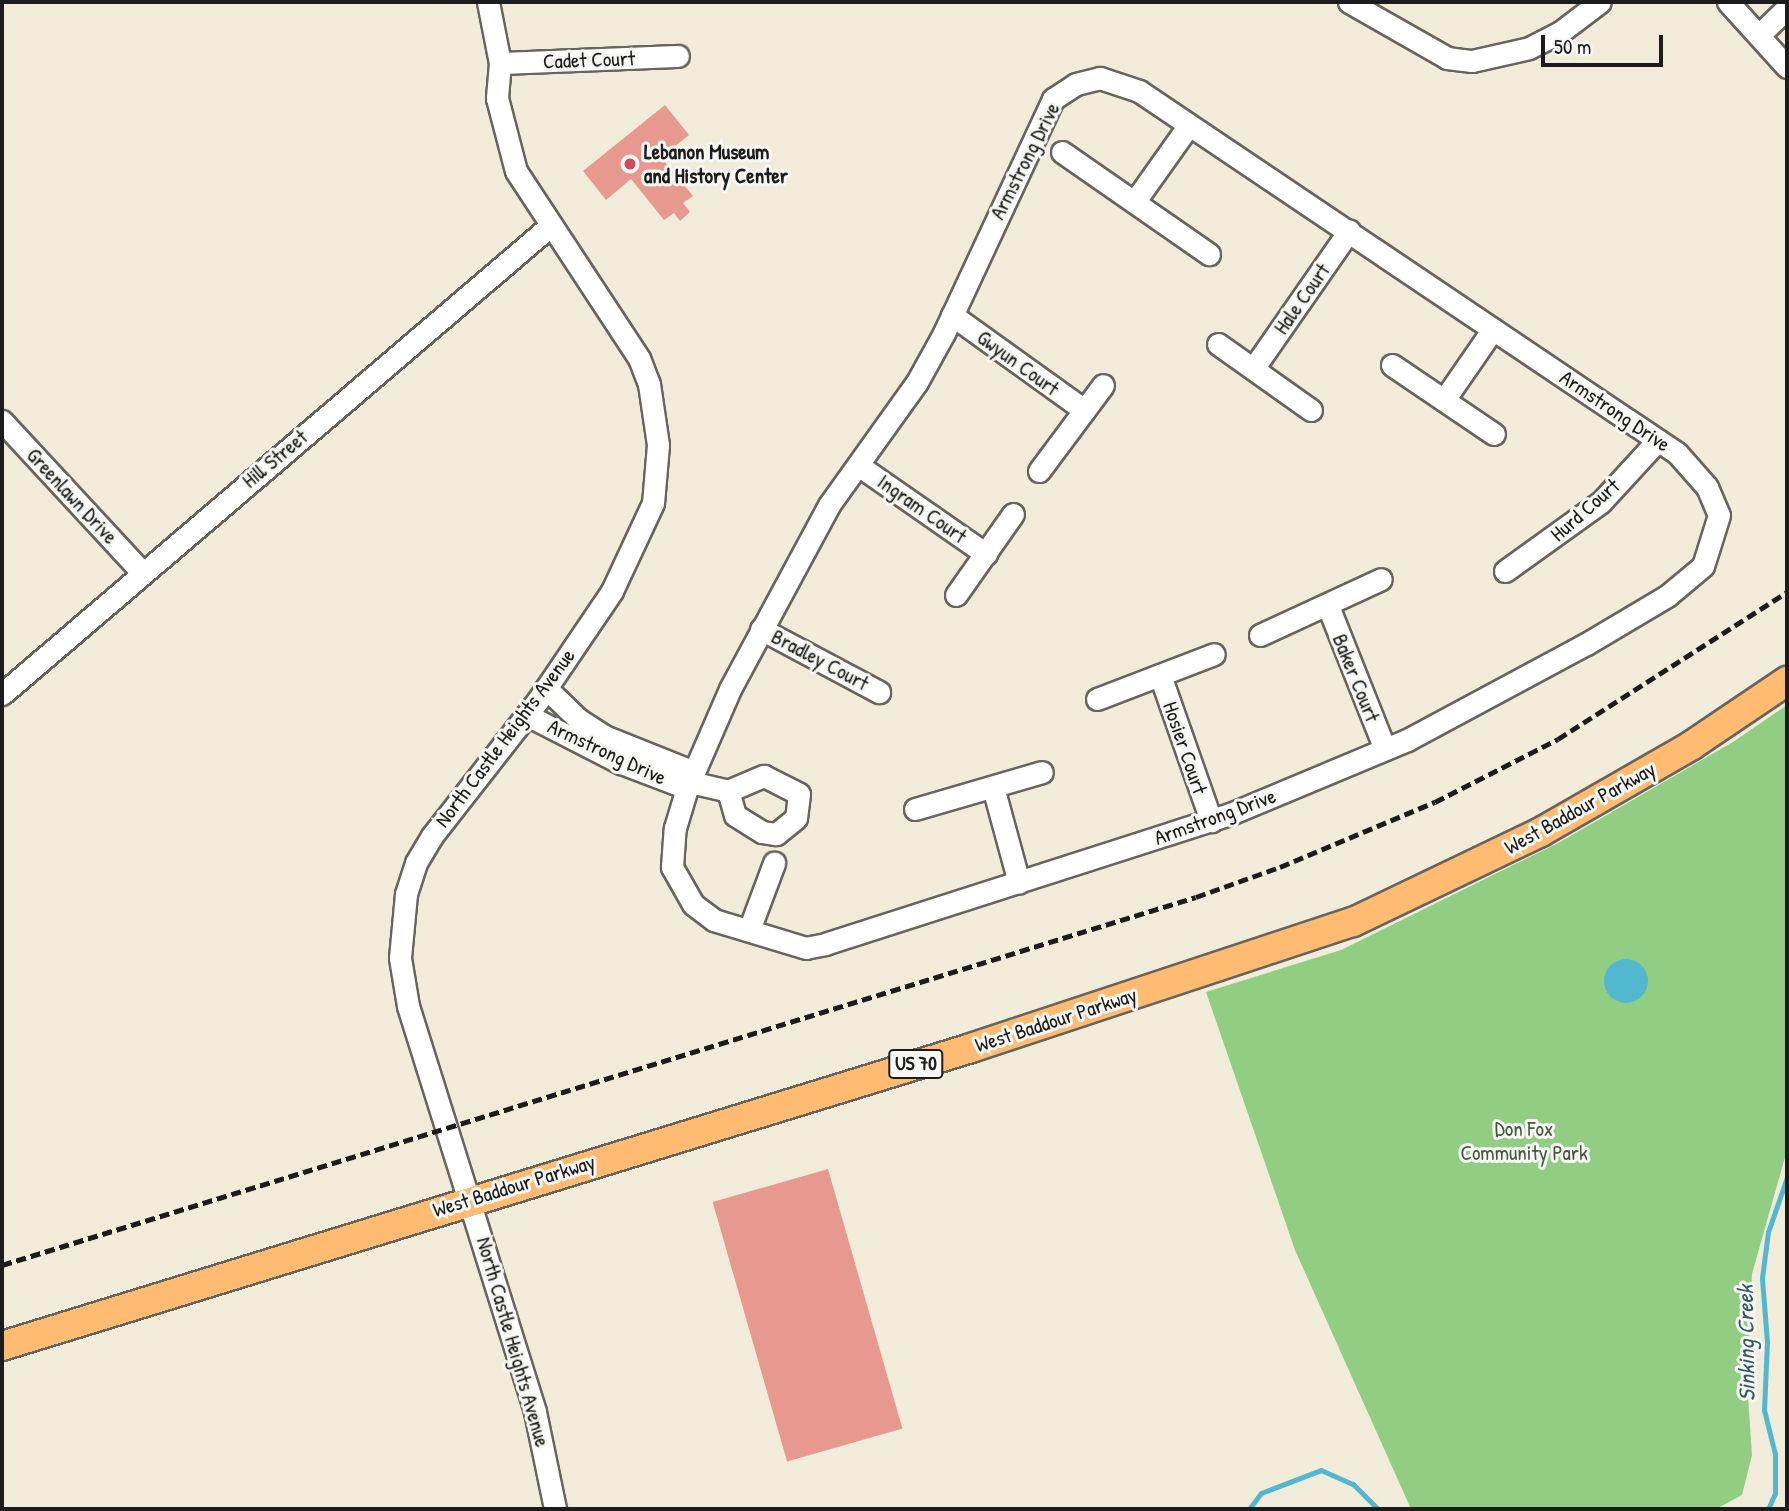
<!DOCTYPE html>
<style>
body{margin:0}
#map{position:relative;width:1789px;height:1511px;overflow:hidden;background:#f1ebda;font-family:"Patrick Hand",sans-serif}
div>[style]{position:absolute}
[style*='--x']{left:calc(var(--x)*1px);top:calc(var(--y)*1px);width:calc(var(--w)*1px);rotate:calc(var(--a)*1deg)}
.green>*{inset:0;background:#91ce83}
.water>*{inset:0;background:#51b8cf}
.round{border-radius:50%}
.stream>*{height:5px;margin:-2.5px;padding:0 2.5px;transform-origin:2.5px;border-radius:2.5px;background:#51b8cf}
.building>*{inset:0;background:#e7998f;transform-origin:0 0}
.roads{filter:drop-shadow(2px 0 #67645e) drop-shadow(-2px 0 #67645e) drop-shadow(0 2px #67645e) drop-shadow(0 -2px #67645e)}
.minor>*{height:21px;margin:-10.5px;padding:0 10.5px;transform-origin:10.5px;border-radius:10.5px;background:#fff}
.major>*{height:28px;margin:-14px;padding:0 14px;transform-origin:14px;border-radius:14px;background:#ffbb71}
.rail>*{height:5px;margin-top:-2.5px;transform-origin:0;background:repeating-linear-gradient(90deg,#1c1c1c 0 10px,transparent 0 15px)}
.dots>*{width:19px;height:19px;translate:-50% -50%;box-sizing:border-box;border:4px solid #f6f6f2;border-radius:50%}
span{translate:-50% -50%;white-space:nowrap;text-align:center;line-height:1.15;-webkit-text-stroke:6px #f6f6f2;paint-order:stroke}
.shield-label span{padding:2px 5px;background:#f6f6f2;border:2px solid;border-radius:5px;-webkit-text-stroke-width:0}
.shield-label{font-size:19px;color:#1c1c1c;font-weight:700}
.street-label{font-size:21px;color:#1c1c1c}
.poi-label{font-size:21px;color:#1c1c1c;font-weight:700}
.left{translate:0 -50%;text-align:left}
.park-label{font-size:21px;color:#455a40}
.water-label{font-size:23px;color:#315a64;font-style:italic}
.frame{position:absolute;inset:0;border:4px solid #1c1c1c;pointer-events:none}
.scale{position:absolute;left:1541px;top:35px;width:122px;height:32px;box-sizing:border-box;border:4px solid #1c1c1c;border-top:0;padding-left:9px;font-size:21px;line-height:24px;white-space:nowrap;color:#1c1c1c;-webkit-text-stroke:5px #f6f6f2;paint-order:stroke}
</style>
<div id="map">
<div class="green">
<i style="clip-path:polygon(1787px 705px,1787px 1150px,1752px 1274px,1747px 1381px,1752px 1455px,1742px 1495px,1716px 1509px,1411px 1509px,1295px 1250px,1206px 992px,1341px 950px,1560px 842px,1733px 742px)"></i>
</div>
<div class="water">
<i class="round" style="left:1604px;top:959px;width:44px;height:44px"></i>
</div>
<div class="stream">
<i style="--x:1249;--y:1509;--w:20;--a:-53"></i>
<i style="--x:1261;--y:1493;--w:64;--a:-21"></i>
<i style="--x:1321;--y:1470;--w:35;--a:24"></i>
<i style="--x:1353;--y:1484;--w:35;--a:45"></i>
<i style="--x:1768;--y:1509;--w:17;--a:-66"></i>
<i style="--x:1775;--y:1493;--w:39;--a:-90"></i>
<i style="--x:1775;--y:1454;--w:45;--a:-104"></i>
<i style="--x:1764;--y:1410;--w:68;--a:-87.5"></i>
<i style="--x:1767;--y:1342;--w:64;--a:-94.5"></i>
<i style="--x:1762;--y:1278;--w:46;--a:-82.6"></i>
<i style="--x:1768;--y:1232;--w:58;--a:-70.9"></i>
</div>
<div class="building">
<i style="clip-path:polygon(665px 105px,689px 135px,661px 157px,693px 196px,683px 203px,690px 212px,680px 221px,674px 213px,664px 220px,631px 179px,606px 200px,583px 171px)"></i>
<i style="left:828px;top:1169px;width:270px;height:120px;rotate:74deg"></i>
</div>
<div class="roads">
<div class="minor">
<i style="--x:488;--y:2;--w:62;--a:78.9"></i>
<i style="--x:500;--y:63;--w:35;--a:95"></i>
<i style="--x:497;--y:98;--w:75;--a:75.4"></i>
<i style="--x:516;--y:171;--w:224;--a:56.7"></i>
<i style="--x:639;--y:358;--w:28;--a:69"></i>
<i style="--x:649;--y:384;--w:62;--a:81.6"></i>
<i style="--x:658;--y:445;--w:58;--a:94.9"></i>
<i style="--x:653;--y:503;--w:97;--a:115"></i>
<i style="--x:612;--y:591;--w:130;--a:124.1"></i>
<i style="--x:539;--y:699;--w:174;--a:128"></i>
<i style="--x:432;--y:836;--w:31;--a:121"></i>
<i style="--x:416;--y:863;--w:33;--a:108"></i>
<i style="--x:406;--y:894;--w:64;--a:95.4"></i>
<i style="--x:400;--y:958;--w:49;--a:80.5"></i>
<i style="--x:408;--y:1006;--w:425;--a:72.6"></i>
<i style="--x:535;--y:1412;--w:99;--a:78.3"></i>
<i style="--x:1349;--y:2;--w:113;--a:29.7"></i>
<i style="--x:1447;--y:58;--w:25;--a:7"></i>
<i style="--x:1472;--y:61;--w:58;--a:-12.8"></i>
<i style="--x:1529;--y:48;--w:34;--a:-27"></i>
<i style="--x:1559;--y:33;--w:51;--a:-37.1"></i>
<i style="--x:1728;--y:2;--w:88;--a:47.8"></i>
<i style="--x:1759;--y:35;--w:39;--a:-44"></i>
<i style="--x:500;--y:63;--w:178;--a:-2.3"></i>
<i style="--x:1100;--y:78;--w:41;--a:18.4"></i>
<i style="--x:1139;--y:91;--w:648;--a:33.94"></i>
<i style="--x:1677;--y:453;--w:45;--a:48.6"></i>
<i style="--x:1707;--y:487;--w:30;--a:67"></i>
<i style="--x:1719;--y:515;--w:53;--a:107.4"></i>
<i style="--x:1703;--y:566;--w:47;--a:140.2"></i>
<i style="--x:1667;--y:596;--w:94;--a:149.3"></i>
<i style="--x:1586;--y:644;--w:203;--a:151.8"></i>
<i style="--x:1407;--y:740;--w:192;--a:157.3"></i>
<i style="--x:1230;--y:814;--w:424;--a:162.2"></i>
<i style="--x:826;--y:944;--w:20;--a:169"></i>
<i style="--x:806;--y:948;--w:96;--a:-163.1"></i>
<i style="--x:714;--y:920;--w:26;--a:-143"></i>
<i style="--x:693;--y:904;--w:43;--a:-119.6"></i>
<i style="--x:672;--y:867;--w:39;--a:-86"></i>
<i style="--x:675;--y:828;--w:42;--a:-73.3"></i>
<i style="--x:687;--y:788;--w:108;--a:-66.5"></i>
<i style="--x:730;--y:689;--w:209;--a:-61.7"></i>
<i style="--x:829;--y:505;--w:151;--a:-54.4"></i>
<i style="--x:917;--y:382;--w:56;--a:-61.1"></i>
<i style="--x:944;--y:333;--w:258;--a:-65"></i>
<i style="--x:1053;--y:99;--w:27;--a:-33"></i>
<i style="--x:1076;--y:84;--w:25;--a:-14"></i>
<i style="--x:1062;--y:152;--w:179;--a:34.8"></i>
<i style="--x:1135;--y:201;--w:93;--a:-54.6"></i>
<i style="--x:952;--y:315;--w:163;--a:35.7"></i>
<i style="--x:1218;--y:344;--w:114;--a:35.4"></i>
<i style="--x:1392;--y:365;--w:123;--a:34.1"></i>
<i style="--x:1255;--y:366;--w:165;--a:-55.2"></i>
<i style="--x:1444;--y:400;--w:86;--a:-55.4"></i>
<i style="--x:2;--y:421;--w:206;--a:47.2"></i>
<i style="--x:858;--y:465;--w:156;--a:34.8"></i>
<i style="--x:1039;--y:471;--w:107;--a:-53.3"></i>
<i style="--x:1505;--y:571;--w:118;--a:-35.7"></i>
<i style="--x:1601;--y:502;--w:84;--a:-47.4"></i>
<i style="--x:956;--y:595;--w:99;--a:-54.9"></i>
<i style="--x:1328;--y:606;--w:154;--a:68.3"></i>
<i style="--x:761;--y:629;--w:134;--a:28.1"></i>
<i style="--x:1260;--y:635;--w:133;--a:-24.8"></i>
<i style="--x:1160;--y:675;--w:155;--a:70.7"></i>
<i style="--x:546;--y:688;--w:45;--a:44.1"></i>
<i style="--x:578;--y:719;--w:31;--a:33"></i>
<i style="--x:604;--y:736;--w:97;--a:21.8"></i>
<i style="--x:2;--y:694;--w:721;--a:-40.5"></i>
<i style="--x:1097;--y:699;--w:125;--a:-21"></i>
<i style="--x:527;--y:715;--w:106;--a:27.1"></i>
<i style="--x:621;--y:763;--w:71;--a:20.7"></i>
<i style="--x:690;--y:782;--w:39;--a:13"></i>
<i style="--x:728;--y:791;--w:39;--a:-23"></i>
<i style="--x:764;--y:776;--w:39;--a:27"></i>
<i style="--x:799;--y:794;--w:24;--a:97"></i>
<i style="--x:796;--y:818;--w:26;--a:141"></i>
<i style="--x:776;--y:834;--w:14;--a:-172"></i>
<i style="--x:762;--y:832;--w:32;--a:-148"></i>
<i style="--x:735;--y:815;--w:25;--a:-106"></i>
<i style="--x:993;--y:787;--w:99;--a:74.8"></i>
<i style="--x:915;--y:809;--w:132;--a:-16.2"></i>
<i style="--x:749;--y:930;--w:72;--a:-69.5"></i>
</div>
<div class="major">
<i style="--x:2;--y:1346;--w:1014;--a:-17.09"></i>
<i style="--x:971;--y:1048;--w:402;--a:-18.3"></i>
<i style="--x:1353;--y:922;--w:208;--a:-25.6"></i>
<i style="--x:1541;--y:832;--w:174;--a:-29.9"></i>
<i style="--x:1692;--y:745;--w:115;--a:-34"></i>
</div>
</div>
<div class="rail">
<i style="--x:2;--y:1265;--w:1249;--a:-17.13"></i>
<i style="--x:1196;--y:897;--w:89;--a:-19.7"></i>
<i style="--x:1280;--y:867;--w:168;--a:-22.8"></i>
<i style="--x:1435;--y:802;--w:138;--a:-27.1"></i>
<i style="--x:1558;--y:739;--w:272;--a:-32.7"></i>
</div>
<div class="dots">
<i style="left:630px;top:164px;background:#d1495b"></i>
</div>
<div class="shield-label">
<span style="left:916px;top:1064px">US 70</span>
</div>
<div class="street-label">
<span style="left:589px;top:60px;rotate:-2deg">Cadet Court</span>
<span style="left:1025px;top:161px;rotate:-63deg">Armstrong Drive</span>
<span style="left:1302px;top:299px;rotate:-55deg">Hale Court</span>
<span style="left:1018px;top:363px;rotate:36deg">Gwyun Court</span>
<span style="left:1615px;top:411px;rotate:34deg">Armstrong Drive</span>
<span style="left:275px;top:459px;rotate:-40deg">Hill Street</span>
<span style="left:72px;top:496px;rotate:47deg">Greenlawn Drive</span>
<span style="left:922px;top:509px;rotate:35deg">Ingram Court</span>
<span style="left:1585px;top:510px;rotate:-41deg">Hurd Court</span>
<span style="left:820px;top:660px;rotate:28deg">Bradley Court</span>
<span style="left:1356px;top:678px;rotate:68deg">Baker Court</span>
<span style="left:505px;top:738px;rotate:-53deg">North Castle Heights Avenue</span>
<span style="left:1185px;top:748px;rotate:71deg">Hosier Court</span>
<span style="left:607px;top:752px;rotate:25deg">Armstrong Drive</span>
<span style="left:1580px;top:808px;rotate:-29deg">West Baddour Parkway</span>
<span style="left:1215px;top:817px;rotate:-20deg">Armstrong Drive</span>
<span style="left:1056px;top:1020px;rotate:-18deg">West Baddour Parkway</span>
<span style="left:514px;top:1186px;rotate:-17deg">West Baddour Parkway</span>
<span style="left:513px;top:1342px;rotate:74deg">North Castle Heights Avenue</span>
</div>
<div class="poi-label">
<span class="left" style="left:644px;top:164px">Lebanon Museum<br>and History Center</span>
</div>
<div class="park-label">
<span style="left:1524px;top:1141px">Don Fox<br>Community Park</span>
</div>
<div class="water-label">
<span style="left:1746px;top:1343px;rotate:-91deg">Sinking Creek</span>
</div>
<div class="frame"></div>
<div class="scale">50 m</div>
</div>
